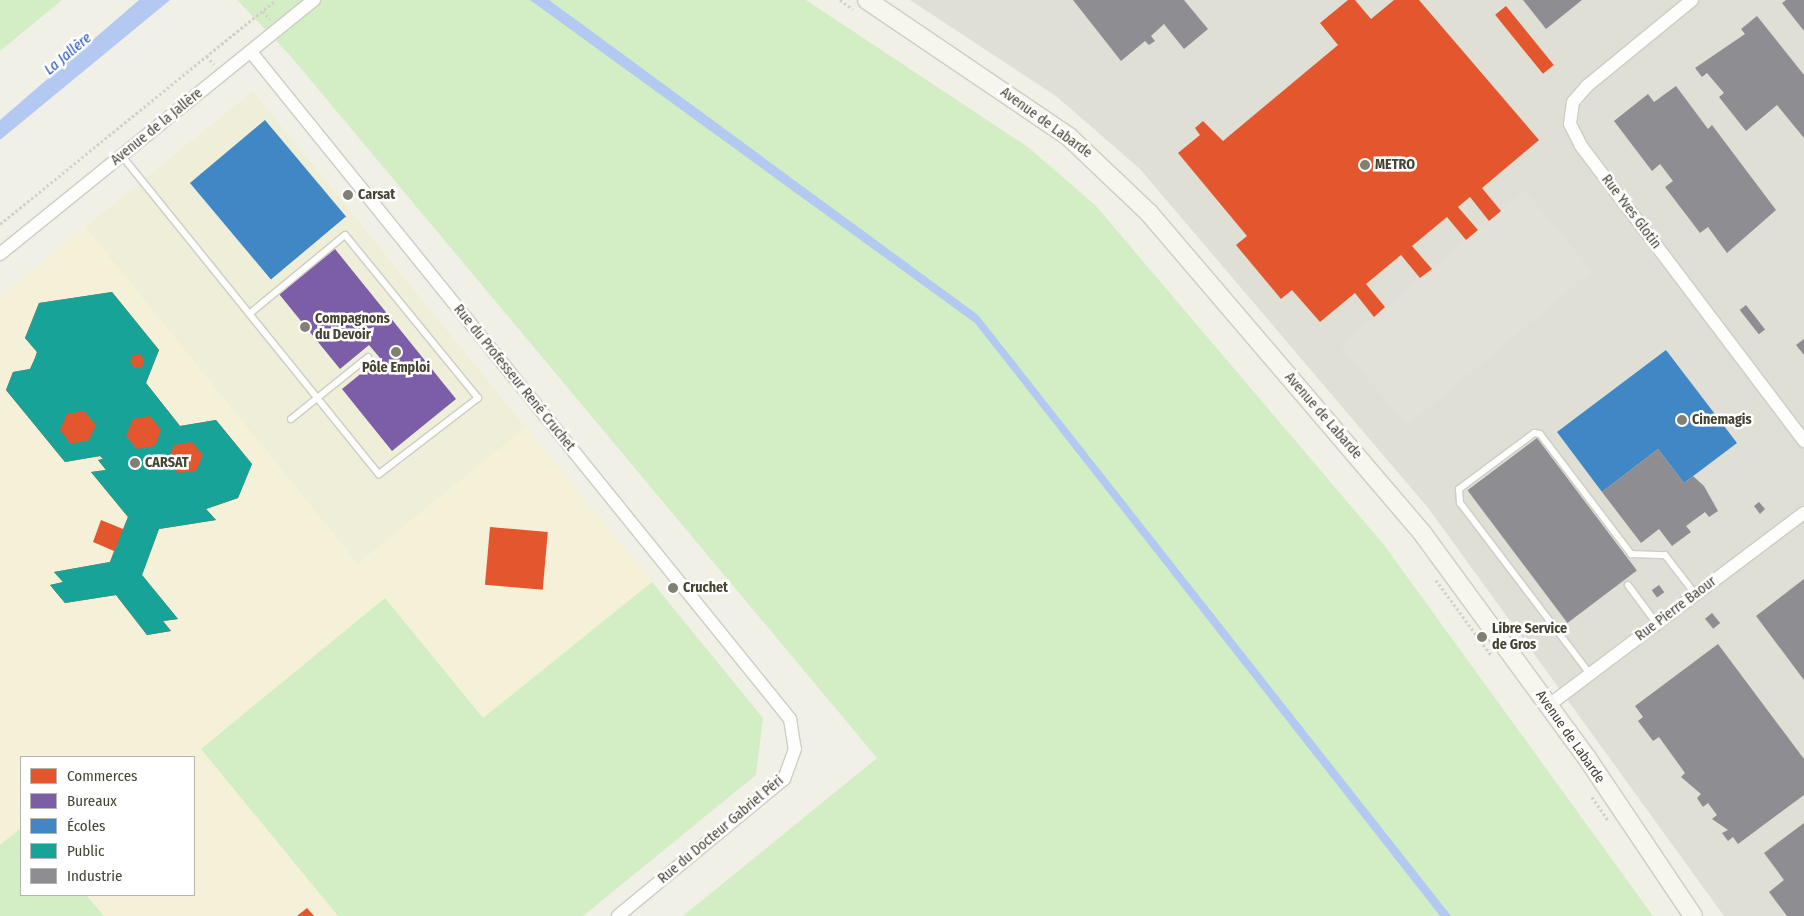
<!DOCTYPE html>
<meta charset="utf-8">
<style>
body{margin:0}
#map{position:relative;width:1804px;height:916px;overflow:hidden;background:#f0f0e6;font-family:"Fira Sans Condensed",sans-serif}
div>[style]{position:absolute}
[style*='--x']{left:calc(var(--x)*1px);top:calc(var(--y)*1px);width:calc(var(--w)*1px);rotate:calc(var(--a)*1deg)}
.commercial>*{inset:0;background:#f4f1d8}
.industrial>*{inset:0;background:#e0dfd5}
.education>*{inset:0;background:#efeed8;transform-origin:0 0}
.green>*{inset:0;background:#d3eec4}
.parking>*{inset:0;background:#e2e1d9;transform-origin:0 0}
.water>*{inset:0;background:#b3c9f1}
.shops>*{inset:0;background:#e4572e;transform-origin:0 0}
.offices>*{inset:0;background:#7b5ea7}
.schools>*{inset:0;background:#3f88c5;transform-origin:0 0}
.public>*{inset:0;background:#17a398}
.industry>*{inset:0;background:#8d8d92;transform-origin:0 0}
.path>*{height:2.5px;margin-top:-1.25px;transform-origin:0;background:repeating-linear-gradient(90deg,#d1d0c9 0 2.5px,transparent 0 5px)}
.roads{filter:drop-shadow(1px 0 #cecdc4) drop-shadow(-1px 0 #cecdc4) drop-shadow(0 1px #cecdc4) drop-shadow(0 -1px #cecdc4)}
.lane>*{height:6px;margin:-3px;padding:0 3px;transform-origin:3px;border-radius:3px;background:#fdfdfb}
.street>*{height:12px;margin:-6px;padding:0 6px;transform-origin:6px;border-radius:6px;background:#fdfdfb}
.secondary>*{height:18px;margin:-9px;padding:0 9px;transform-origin:9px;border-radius:9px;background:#f6f6ee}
.dots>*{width:14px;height:14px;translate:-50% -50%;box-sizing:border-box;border:2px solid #fff;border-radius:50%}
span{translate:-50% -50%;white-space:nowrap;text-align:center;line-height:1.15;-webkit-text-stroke:5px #fff;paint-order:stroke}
.street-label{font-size:14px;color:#464333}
.poi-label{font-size:14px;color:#464333;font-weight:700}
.left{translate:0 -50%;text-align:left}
.water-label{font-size:15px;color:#2354bb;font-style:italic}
.legend{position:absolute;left:20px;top:756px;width:175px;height:140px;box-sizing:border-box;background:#fff;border:1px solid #b5b4ad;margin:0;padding:6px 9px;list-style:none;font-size:15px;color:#464333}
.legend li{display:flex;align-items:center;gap:10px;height:25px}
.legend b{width:25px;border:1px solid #b5b4ad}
</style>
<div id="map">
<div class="commercial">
<i style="clip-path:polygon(evenodd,253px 91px,763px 718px,756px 775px,583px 916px,0 916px,0 296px,253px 91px,21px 757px,194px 757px,194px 895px,21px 895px,21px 757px)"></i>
</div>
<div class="industrial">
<i style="clip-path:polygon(910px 0,1804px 0,1804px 916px,1724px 916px,1429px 509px,1140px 169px,1056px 96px)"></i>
</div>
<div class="education">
<i style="left:253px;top:91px;width:433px;height:216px;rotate:51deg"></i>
</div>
<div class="green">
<i style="clip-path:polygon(0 0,62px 0,0 51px)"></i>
<i style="clip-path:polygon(237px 0,806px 0,1028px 147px,1096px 206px,1384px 545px,1653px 916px,683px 916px,877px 758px,288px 53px)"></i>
<i style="clip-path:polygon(652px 582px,763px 718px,756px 775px,583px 916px,338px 916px,201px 749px,385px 598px,483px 718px)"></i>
<i style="clip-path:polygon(21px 828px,21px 895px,86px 895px,104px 916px,0 916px,0 845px)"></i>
</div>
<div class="parking">
<i style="left:1525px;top:191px;width:104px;height:241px;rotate:50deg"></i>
</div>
<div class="water">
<i style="clip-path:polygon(139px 0,170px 0,0 140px,0 120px)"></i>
<i style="clip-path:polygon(530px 0,549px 0,978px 315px,1451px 916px,1440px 916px,975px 323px)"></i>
</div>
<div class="shops">
<i style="clip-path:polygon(1348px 0,1355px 0,1371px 19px,1394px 0,1419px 0,1539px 140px,1482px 188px,1501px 211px,1489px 221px,1470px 197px,1458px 207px,1478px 230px,1466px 240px,1447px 217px,1412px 246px,1432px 269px,1420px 278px,1401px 255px,1366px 284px,1385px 307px,1374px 317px,1355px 293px,1320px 322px,1292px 290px,1281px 299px,1236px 245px,1247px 236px,1178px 153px,1200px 135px,1195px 128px,1203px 121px,1223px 141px,1338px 45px,1320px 23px)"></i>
<i style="left:1506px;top:6px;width:76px;height:14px;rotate:51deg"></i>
<i style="clip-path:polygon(112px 292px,159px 350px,146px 383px,180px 426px,216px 420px,252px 464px,238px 498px,206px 509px,216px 520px,159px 529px,142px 575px,178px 619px,163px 621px,171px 631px,147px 635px,116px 595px,65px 603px,50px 585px,63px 582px,54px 572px,110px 562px,114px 551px,93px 542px,101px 520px,123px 529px,128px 517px,91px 472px,106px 470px,98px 460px,103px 459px,100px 456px,65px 462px,6px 390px,13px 372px,30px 369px,35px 358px,37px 352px,25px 338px,39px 303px)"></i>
<i style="left:490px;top:527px;width:58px;height:58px;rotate:5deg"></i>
<i style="clip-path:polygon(307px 908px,314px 916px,297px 916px)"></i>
</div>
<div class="offices">
<i style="clip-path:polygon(335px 249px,456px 399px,392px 451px,342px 389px,380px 358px,369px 345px,340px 369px,279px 294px)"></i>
</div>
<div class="schools">
<i style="left:265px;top:120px;width:126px;height:98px;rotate:50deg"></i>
<i style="clip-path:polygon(1666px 350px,1737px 443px,1684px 483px,1658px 449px,1602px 492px,1557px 432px)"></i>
</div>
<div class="public">
<i style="clip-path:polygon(evenodd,112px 292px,159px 350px,146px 383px,180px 426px,216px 420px,252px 464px,238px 498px,206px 509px,216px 520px,159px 529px,142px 575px,178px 619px,163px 621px,171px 631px,147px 635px,116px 595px,65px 603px,50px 585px,63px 582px,54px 572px,110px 562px,128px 517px,91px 472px,106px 470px,98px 460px,103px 459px,100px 456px,65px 462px,6px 390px,13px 372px,30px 369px,35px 358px,37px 352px,25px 338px,39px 303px,112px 292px,140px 354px,144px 360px,142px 367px,135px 368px,130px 362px,132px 356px,140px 354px,112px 292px,84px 411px,96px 425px,89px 440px,71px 444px,60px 430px,67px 414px,84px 411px,112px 292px,150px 416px,161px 430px,155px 446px,137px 449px,126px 436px,133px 419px,150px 416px,112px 292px,192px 442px,203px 455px,196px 471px,178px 473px,168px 461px,174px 445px,192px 442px)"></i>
</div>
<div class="industry">
<i style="clip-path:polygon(1073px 0,1184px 0,1208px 29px,1184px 49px,1164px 24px,1151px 36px,1155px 41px,1149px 45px,1145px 41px,1121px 61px)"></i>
<i style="clip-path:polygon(1523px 0,1582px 0,1546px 29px)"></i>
<i style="clip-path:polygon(1786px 0,1804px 0,1804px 31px,1782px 3px)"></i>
<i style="clip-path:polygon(1757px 16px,1804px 75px,1804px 138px,1777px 105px,1746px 131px,1719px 97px,1724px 93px,1707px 73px,1702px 77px,1695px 68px,1745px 34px,1741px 29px)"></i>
<i style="clip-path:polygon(1676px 86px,1708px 129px,1712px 125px,1776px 210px,1727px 253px,1708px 227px,1700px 233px,1665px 187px,1673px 181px,1660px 164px,1652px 171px,1614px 121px,1648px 94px,1654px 102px)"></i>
<i style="left:1746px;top:305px;width:31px;height:8px;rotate:52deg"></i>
<i style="clip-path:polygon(1804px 339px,1804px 355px,1796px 345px)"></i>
<i style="left:1537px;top:438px;width:166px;height:87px;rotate:53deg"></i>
<i style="clip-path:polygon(1658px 449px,1684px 483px,1693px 476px,1704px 486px,1718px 511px,1709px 517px,1705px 512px,1686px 526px,1691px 532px,1672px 546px,1659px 529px,1641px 543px,1602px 492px)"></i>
<i style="clip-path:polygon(1759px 502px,1765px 509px,1760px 514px,1754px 506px)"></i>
<i style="clip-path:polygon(1804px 579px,1804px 680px,1756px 616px)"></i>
<i style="left:1659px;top:585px;width:9px;height:9px;rotate:54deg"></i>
<i style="left:1712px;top:613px;width:13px;height:9px;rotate:51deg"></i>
<i style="clip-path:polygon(1718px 644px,1804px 759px,1804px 795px,1738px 844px,1733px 837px,1728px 841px,1722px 833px,1728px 830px,1712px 819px,1717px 815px,1708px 803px,1703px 807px,1697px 798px,1701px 794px,1681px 777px,1685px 773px,1659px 737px,1653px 741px,1638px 721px,1643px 717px,1635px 706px)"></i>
<i style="clip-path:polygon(1804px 823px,1804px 916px,1787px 916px,1769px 892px,1784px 880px,1764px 853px)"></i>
</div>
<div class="path">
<i style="--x:840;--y:0;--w:16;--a:35"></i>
<i style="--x:263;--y:11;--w:11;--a:49"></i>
<i style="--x:207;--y:56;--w:11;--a:49"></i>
<i style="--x:0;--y:224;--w:355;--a:-39.1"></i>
<i style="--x:1436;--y:580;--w:94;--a:53.6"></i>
<i style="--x:1592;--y:797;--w:29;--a:55"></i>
</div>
<div class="roads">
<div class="lane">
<i style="--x:122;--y:156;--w:409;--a:51.1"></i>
<i style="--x:379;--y:474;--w:125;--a:-37.5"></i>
<i style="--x:478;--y:398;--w:210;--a:-129.2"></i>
<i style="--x:345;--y:235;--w:124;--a:140.5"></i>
<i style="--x:291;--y:419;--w:99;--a:-38.8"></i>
<i style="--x:1628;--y:585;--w:49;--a:53.4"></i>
<i style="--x:1590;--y:674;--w:215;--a:-127.2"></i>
<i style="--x:1460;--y:503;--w:14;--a:-94"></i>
<i style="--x:1459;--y:489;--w:94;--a:-36.7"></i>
<i style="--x:1534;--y:433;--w:6;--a:9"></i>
<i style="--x:1540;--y:434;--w:151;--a:52.8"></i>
<i style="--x:1631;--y:554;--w:34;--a:2"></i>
<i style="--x:1665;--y:555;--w:51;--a:52.2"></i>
</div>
<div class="street">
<i style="--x:1692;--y:0;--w:136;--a:140.7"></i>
<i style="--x:1587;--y:86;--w:21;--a:131"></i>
<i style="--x:1573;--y:102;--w:22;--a:98"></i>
<i style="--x:1570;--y:124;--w:25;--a:63"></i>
<i style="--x:1581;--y:146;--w:370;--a:52.9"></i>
<i style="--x:251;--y:52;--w:858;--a:51.06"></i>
<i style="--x:790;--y:719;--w:30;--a:81"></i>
<i style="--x:795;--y:749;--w:32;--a:110"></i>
<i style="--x:784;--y:779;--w:215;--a:140.5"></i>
<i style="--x:0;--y:254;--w:404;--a:-39"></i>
<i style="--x:1549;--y:705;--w:319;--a:-37"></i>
</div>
<div class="secondary">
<i style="--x:867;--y:0;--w:244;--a:34.1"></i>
<i style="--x:1069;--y:137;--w:110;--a:43.5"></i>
<i style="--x:1149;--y:213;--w:422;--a:49.5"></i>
<i style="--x:1423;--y:534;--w:278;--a:53.8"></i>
<i style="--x:1587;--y:758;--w:190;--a:56.1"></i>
</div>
</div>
<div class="dots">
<i style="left:1365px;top:165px;background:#828072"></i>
<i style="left:348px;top:195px;background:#828072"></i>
<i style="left:305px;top:327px;background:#828072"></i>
<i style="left:396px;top:352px;background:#828072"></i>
<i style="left:1682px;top:420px;background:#828072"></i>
<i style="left:135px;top:463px;background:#828072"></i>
<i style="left:673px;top:588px;background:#828072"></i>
<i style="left:1482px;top:637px;background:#828072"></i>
</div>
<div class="street-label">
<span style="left:1046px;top:123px;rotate:36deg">Avenue de Labarde</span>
<span style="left:157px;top:127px;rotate:-39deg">Avenue de la Jallère</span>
<span style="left:1631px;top:212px;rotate:53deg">Rue Yves Glotin</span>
<span style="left:514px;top:378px;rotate:51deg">Rue du Professeur René Cruchet</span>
<span style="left:1323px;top:416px;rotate:49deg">Avenue de Labarde</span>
<span style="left:1676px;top:609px;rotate:-37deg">Rue Pierre Baour</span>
<span style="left:1570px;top:737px;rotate:55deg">Avenue de Labarde</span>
<span style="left:721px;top:830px;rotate:-40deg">Rue du Docteur Gabriel Péri</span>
</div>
<div class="poi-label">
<span class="left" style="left:1375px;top:165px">METRO</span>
<span class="left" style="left:358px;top:195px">Carsat</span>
<span class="left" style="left:315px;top:327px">Compagnons<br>du Devoir</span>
<span style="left:396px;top:368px">Pôle Emploi</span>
<span class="left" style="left:1692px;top:420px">Cinemagis</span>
<span class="left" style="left:145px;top:463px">CARSAT</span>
<span class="left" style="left:683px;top:588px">Cruchet</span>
<span class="left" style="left:1492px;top:637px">Libre Service<br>de Gros</span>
</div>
<div class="water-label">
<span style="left:68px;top:54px;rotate:-40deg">La Jallère</span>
</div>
<ul class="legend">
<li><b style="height:14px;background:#e4572e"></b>Commerces</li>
<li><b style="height:14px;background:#7b5ea7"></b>Bureaux</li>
<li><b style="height:14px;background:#3f88c5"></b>Écoles</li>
<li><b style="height:14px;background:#17a398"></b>Public</li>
<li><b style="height:14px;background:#8d8d92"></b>Industrie</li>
</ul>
</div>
